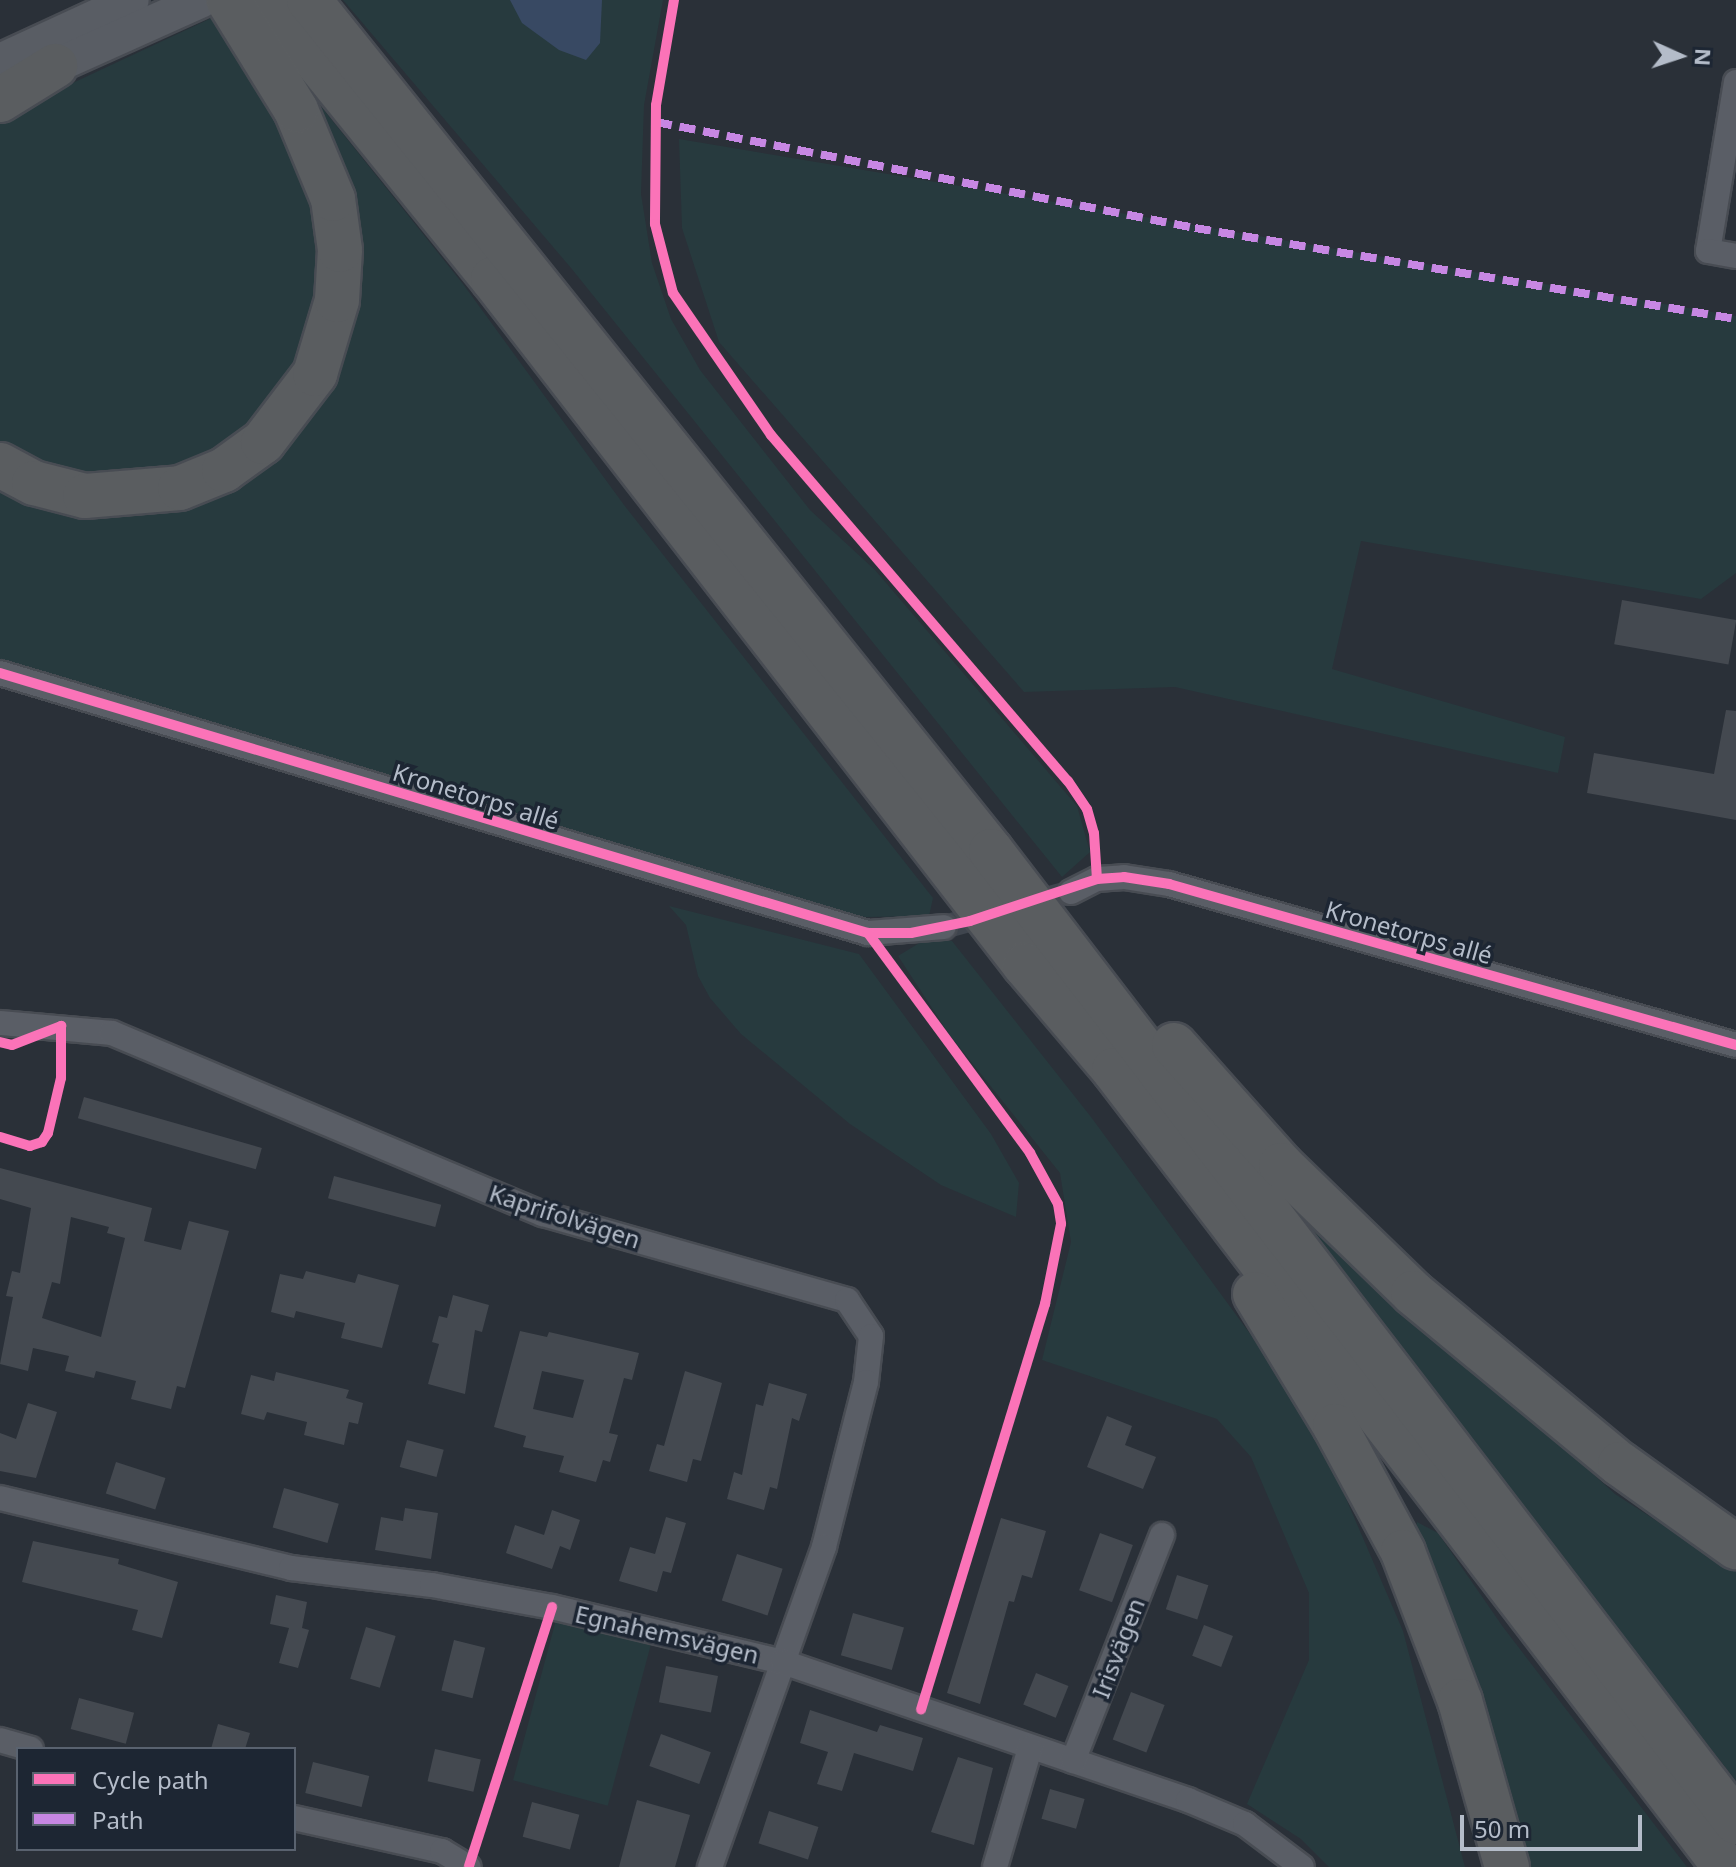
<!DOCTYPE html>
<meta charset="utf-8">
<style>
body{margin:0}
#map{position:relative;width:1736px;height:1867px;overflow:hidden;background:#2a3038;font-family:"Noto Sans",sans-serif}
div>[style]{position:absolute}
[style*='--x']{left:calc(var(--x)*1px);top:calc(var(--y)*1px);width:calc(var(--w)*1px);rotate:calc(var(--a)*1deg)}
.green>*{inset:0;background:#273a3e;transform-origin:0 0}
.water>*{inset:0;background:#384963}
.building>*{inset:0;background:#444950;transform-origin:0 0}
.street-tunnel>*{height:24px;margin-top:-12px;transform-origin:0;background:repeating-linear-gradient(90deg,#3f454e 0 24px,transparent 0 36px)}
.roads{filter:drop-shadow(2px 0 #484c53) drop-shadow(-2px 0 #484c53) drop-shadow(0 2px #484c53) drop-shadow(0 -2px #484c53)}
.street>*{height:24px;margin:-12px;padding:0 12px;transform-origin:12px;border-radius:12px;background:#5a5e66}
.secondary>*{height:34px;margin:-17px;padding:0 17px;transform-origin:17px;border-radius:17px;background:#595d64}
.highway>*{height:44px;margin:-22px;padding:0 22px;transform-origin:22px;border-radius:22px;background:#5a5d60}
.quiet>*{height:8px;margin-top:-4px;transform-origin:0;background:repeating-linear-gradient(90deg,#c787e3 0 16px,transparent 0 24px)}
.cycleway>*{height:10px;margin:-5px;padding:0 5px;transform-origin:5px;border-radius:5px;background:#fb73b8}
span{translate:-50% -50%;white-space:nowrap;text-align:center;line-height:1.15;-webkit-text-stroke:7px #1d2633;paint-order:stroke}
.street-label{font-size:24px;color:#b4bcc9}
.legend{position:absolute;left:16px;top:1747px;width:280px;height:104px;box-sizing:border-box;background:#1d2633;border:2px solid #59626f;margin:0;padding:10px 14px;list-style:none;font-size:24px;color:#b4bcc9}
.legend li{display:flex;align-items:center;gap:16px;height:40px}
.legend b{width:40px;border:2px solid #59626f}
.north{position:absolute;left:1640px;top:16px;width:80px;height:80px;-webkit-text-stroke:6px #1d2633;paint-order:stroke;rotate:93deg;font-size:22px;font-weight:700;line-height:32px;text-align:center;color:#b4bcc9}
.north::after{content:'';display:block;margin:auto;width:28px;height:36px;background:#b4bcc9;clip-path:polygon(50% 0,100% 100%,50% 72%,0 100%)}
.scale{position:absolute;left:1460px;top:1815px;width:182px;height:36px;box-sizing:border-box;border:4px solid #b4bcc9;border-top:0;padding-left:10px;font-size:24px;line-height:28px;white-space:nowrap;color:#b4bcc9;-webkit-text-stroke:6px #1d2633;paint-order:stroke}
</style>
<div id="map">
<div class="green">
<i style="clip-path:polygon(343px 0,663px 0,644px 105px,641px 194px,652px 263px,671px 319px,700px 370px,810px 510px,875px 570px,1077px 806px,1090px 852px,1062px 877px,571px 268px)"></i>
<i style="clip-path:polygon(218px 15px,303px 152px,328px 294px,283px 401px,203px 465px,100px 484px,0 451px,0 117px)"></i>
<i style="clip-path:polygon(284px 60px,463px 284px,624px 505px,933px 898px,929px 916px,866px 917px,830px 911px,0 663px,0 480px,166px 507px,341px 347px)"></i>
<i style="clip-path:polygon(679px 139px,1736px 316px,1736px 573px,1701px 599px,1361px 541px,1332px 669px,1565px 737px,1558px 773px,1175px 687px,1024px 692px,719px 342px,682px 228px)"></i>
<i style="clip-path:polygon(669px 906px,859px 954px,991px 1134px,1019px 1183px,1016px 1217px,941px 1185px,850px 1124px,741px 1034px,710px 998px,698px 976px,686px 925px)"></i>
<i style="clip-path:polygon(926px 939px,952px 941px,1091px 1117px,1267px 1357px,1338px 1480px,1403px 1631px,1465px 1867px,1329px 1867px,1301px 1839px,1247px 1804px,1309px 1660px,1309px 1593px,1251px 1457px,1217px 1419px,1042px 1360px,1071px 1242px,1060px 1173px,949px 1034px,898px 956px)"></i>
<i style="clip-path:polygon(1261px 1170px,1615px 1494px,1736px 1572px,1736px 1781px)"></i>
<i style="clip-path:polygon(1417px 1522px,1438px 1533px,1503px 1627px,1687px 1867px,1527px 1867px,1413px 1539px)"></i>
<i style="left:556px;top:1620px;width:98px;height:166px;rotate:15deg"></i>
</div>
<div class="water">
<i style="clip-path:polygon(510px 0,602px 0,600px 43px,586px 60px,559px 50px,522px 23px)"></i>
</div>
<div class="building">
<i style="left:1622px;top:600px;width:116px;height:45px;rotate:10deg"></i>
<i style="clip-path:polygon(1726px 710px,1736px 711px,1736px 820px,1587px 793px,1594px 753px,1714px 774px)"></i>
<i style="left:84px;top:1097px;width:185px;height:22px;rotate:16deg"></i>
<i style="clip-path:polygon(evenodd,0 1168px,152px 1208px,144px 1241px,181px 1250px,189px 1221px,229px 1231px,185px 1388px,177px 1386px,171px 1409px,131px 1399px,136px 1381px,96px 1371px,94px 1378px,65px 1371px,69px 1356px,33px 1348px,28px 1371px,0 1364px,13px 1297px,6px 1296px,12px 1271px,20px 1273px,31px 1208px,0 1199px,0 1168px,71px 1217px,109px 1227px,107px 1233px,125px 1238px,101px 1337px,42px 1318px,52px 1282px,60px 1284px,71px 1217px)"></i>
<i style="left:334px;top:1176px;width:111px;height:23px;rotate:15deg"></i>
<i style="clip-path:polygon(306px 1271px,355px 1283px,358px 1274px,399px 1285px,382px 1348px,341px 1338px,345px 1323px,296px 1311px,294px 1318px,271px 1312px,280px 1274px,303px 1279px)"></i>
<i style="clip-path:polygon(453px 1295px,489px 1305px,482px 1332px,475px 1330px,465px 1394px,428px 1384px,439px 1344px,432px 1342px,439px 1316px,447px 1318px)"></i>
<i style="clip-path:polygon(evenodd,520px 1331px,547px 1337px,549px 1332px,639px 1353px,632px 1380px,624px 1378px,609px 1433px,618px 1435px,610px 1462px,603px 1460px,596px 1482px,559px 1472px,564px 1456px,523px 1447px,526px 1436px,494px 1427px,520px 1331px,542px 1371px,584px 1380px,573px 1418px,533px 1409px,542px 1371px)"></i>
<i style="clip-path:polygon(685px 1371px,722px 1383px,701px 1461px,693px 1459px,687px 1482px,649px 1471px,657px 1444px,664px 1446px)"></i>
<i style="clip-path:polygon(276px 1372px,349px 1390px,346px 1398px,363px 1403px,358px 1424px,349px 1422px,344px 1445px,304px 1435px,307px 1422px,267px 1412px,264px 1420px,241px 1414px,251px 1375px,274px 1381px)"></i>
<i style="clip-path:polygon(769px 1383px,807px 1394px,799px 1421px,792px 1418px,777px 1489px,770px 1487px,764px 1510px,727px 1499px,734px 1472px,742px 1475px,756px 1404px,763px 1406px)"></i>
<i style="clip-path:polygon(28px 1403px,57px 1412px,36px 1478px,0 1471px,0 1433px,16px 1439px)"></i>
<i style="clip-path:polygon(1107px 1416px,1132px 1426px,1125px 1445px,1156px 1457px,1143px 1489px,1087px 1467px)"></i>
<i style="left:407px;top:1440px;width:38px;height:28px;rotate:15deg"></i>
<i style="left:116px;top:1462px;width:52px;height:33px;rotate:18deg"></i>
<i style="left:284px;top:1488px;width:57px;height:41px;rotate:16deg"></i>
<i style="clip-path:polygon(405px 1508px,438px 1513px,431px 1559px,375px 1550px,381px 1517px,403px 1521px)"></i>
<i style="clip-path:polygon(552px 1510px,580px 1520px,570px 1550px,560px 1546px,552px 1569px,506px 1553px,515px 1525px,544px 1535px)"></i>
<i style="clip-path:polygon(666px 1517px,686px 1523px,671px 1573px,663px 1571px,657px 1592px,619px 1581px,630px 1547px,655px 1554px)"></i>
<i style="clip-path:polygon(1001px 1518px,1046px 1531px,1032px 1578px,1022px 1575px,1014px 1602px,1009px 1601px,980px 1704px,947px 1693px)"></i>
<i style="left:1100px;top:1533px;width:35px;height:61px;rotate:20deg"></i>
<i style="clip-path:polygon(33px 1541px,119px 1559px,118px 1564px,178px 1582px,162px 1638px,132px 1630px,138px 1610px,22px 1582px)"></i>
<i style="left:737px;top:1554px;width:48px;height:49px;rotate:18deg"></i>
<i style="left:1177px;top:1575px;width:33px;height:36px;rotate:18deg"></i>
<i style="clip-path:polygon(276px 1595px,307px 1602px,302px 1628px,309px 1630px,298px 1668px,279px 1663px,289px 1628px,270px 1624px)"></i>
<i style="left:853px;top:1613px;width:53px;height:44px;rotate:16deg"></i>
<i style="left:1204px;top:1625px;width:31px;height:33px;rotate:21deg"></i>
<i style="left:366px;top:1627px;width:31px;height:54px;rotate:17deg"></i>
<i style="left:454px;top:1640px;width:32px;height:52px;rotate:14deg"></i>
<i style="left:666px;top:1666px;width:53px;height:37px;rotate:11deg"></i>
<i style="left:1036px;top:1673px;width:35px;height:34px;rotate:22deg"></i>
<i style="left:1131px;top:1692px;width:36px;height:51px;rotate:21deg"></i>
<i style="left:79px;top:1698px;width:57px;height:32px;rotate:15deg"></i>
<i style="clip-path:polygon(810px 1710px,877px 1732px,880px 1725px,923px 1738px,913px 1771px,854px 1753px,842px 1791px,817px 1784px,828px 1752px,800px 1743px)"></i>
<i style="clip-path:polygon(218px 1724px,250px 1733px,245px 1749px,211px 1749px)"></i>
<i style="left:661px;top:1734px;width:53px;height:34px;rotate:20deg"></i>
<i style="left:435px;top:1749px;width:47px;height:33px;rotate:13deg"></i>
<i style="clip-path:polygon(958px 1757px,993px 1768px,974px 1845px,931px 1832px)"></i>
<i style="left:313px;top:1762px;width:58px;height:32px;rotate:14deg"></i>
<i style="left:1050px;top:1789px;width:36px;height:31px;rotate:16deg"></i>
<i style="clip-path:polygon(637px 1800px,690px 1815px,675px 1867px,619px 1867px)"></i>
<i style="left:532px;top:1802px;width:49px;height:36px;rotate:15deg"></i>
<i style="left:769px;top:1811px;width:52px;height:34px;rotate:18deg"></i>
</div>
<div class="street-tunnel">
<i style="--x:944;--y:927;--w:132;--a:-15.4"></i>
</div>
<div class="roads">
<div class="street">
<i style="--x:1736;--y:82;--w:171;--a:99.4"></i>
<i style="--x:1708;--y:251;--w:28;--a:10"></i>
<i style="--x:0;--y:673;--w:906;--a:16.68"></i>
<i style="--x:868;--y:933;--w:76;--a:-4.5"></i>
<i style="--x:1071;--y:892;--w:29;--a:-27"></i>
<i style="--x:1097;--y:879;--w:27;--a:-4"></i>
<i style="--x:1124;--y:877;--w:46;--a:8.8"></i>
<i style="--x:1169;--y:884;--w:589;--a:15.85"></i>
<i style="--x:0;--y:1023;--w:112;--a:5.1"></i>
<i style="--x:112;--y:1033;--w:467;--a:22.8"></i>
<i style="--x:543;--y:1214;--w:316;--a:15.8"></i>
<i style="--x:847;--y:1300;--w:43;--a:56.3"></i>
<i style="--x:871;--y:1336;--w:46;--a:96.2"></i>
<i style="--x:866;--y:1382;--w:170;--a:104.3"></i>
<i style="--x:824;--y:1547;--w:340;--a:109.6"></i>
<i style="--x:0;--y:1498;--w:299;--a:13.5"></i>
<i style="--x:291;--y:1568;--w:142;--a:6.9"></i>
<i style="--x:432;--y:1585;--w:122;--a:10.4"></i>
<i style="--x:552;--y:1607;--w:237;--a:13.4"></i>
<i style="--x:783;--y:1662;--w:428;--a:18.8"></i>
<i style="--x:1188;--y:1800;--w:62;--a:22.8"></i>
<i style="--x:1245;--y:1824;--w:71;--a:37"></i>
<i style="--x:0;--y:1740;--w:32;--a:16"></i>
<i style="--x:1073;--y:1761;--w:243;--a:-68.5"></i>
<i style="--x:294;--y:1818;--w:152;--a:12.6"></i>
<i style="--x:442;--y:1851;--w:31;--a:31"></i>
<i style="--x:995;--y:1867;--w:124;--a:-73.6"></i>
</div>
<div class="secondary">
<i style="--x:0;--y:61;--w:145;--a:-24.8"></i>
<i style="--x:33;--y:76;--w:185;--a:-24.2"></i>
</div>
<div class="highway">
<i style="--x:267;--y:0;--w:359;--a:51"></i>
<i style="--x:493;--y:279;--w:868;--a:52.21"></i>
<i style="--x:1025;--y:965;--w:138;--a:49.7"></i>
<i style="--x:1114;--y:1070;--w:1004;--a:52.53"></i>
<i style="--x:309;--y:0;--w:1091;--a:51.29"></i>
<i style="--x:991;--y:851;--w:1224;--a:52.5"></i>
<i style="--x:0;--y:100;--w:65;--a:-31.7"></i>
<i style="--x:0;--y:465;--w:38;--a:28"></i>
<i style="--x:34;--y:483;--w:53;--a:14.3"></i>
<i style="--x:85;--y:496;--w:95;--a:-4.8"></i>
<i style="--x:180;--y:488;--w:48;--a:-22.2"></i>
<i style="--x:224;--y:470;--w:48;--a:-35.7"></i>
<i style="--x:263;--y:442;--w:86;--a:-52.6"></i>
<i style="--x:315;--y:374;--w:77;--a:-73.4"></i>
<i style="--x:337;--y:300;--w:50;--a:-86.6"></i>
<i style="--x:340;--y:250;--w:51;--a:-97.8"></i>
<i style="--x:333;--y:199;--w:96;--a:-112.6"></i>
<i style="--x:296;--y:110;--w:129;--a:-121.7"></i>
<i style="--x:1174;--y:1045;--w:161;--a:48.3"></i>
<i style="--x:1281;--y:1165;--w:184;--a:44.1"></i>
<i style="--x:1413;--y:1293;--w:268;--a:39.6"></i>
<i style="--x:1620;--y:1464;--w:143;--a:35.6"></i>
<i style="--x:1255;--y:1294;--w:154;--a:58.8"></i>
<i style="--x:1335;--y:1426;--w:143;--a:61.6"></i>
<i style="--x:1403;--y:1552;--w:160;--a:69.1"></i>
<i style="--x:1460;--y:1701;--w:173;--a:74.2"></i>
</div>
</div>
<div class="quiet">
<i style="--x:656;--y:122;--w:549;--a:11.13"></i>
<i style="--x:1195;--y:228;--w:549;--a:9.55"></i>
</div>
<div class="cycleway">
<i style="--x:674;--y:0;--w:107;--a:99.7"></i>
<i style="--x:656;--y:105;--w:119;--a:90.5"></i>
<i style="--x:655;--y:224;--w:71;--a:75.4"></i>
<i style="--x:673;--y:293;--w:173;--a:55.4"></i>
<i style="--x:771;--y:435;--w:456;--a:49.4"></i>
<i style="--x:1068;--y:781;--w:34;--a:56"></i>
<i style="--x:1087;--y:809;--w:25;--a:74"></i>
<i style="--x:1094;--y:833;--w:46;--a:86.3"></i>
<i style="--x:0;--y:673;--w:906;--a:16.68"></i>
<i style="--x:868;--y:933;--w:43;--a:0"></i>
<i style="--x:911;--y:933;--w:60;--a:-11.5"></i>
<i style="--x:970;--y:921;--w:134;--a:-18.3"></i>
<i style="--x:1097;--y:879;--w:27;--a:-4"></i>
<i style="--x:1124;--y:877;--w:46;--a:8.8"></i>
<i style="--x:1169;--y:884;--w:589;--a:15.85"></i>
<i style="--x:868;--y:933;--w:273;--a:53.6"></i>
<i style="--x:1030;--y:1153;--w:58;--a:61.2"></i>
<i style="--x:1058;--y:1204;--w:20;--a:81"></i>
<i style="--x:1061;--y:1224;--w:82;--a:101.3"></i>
<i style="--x:1045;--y:1304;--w:424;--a:107"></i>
<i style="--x:0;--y:1042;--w:12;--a:14"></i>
<i style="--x:12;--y:1045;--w:53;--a:-21.2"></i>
<i style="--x:61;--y:1026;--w:52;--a:90"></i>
<i style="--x:61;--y:1078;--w:57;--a:103.3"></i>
<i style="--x:48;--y:1133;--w:11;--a:124"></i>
<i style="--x:42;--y:1142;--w:13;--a:162"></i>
<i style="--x:30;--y:1146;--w:31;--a:-163"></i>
<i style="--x:469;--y:1866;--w:272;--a:-72.2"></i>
</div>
<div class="street-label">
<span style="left:476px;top:796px;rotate:17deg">Kronetorps allé</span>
<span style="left:1409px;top:932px;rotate:16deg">Kronetorps allé</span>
<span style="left:565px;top:1216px;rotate:18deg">Kaprifolvägen</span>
<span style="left:667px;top:1634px;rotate:13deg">Egnahemsvägen</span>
<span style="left:1118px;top:1648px;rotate:-69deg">Irisvägen</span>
</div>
<ul class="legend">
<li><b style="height:10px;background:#fb73b8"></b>Cycle path</li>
<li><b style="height:10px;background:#c787e3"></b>Path</li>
</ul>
<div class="north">N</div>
<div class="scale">50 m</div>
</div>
